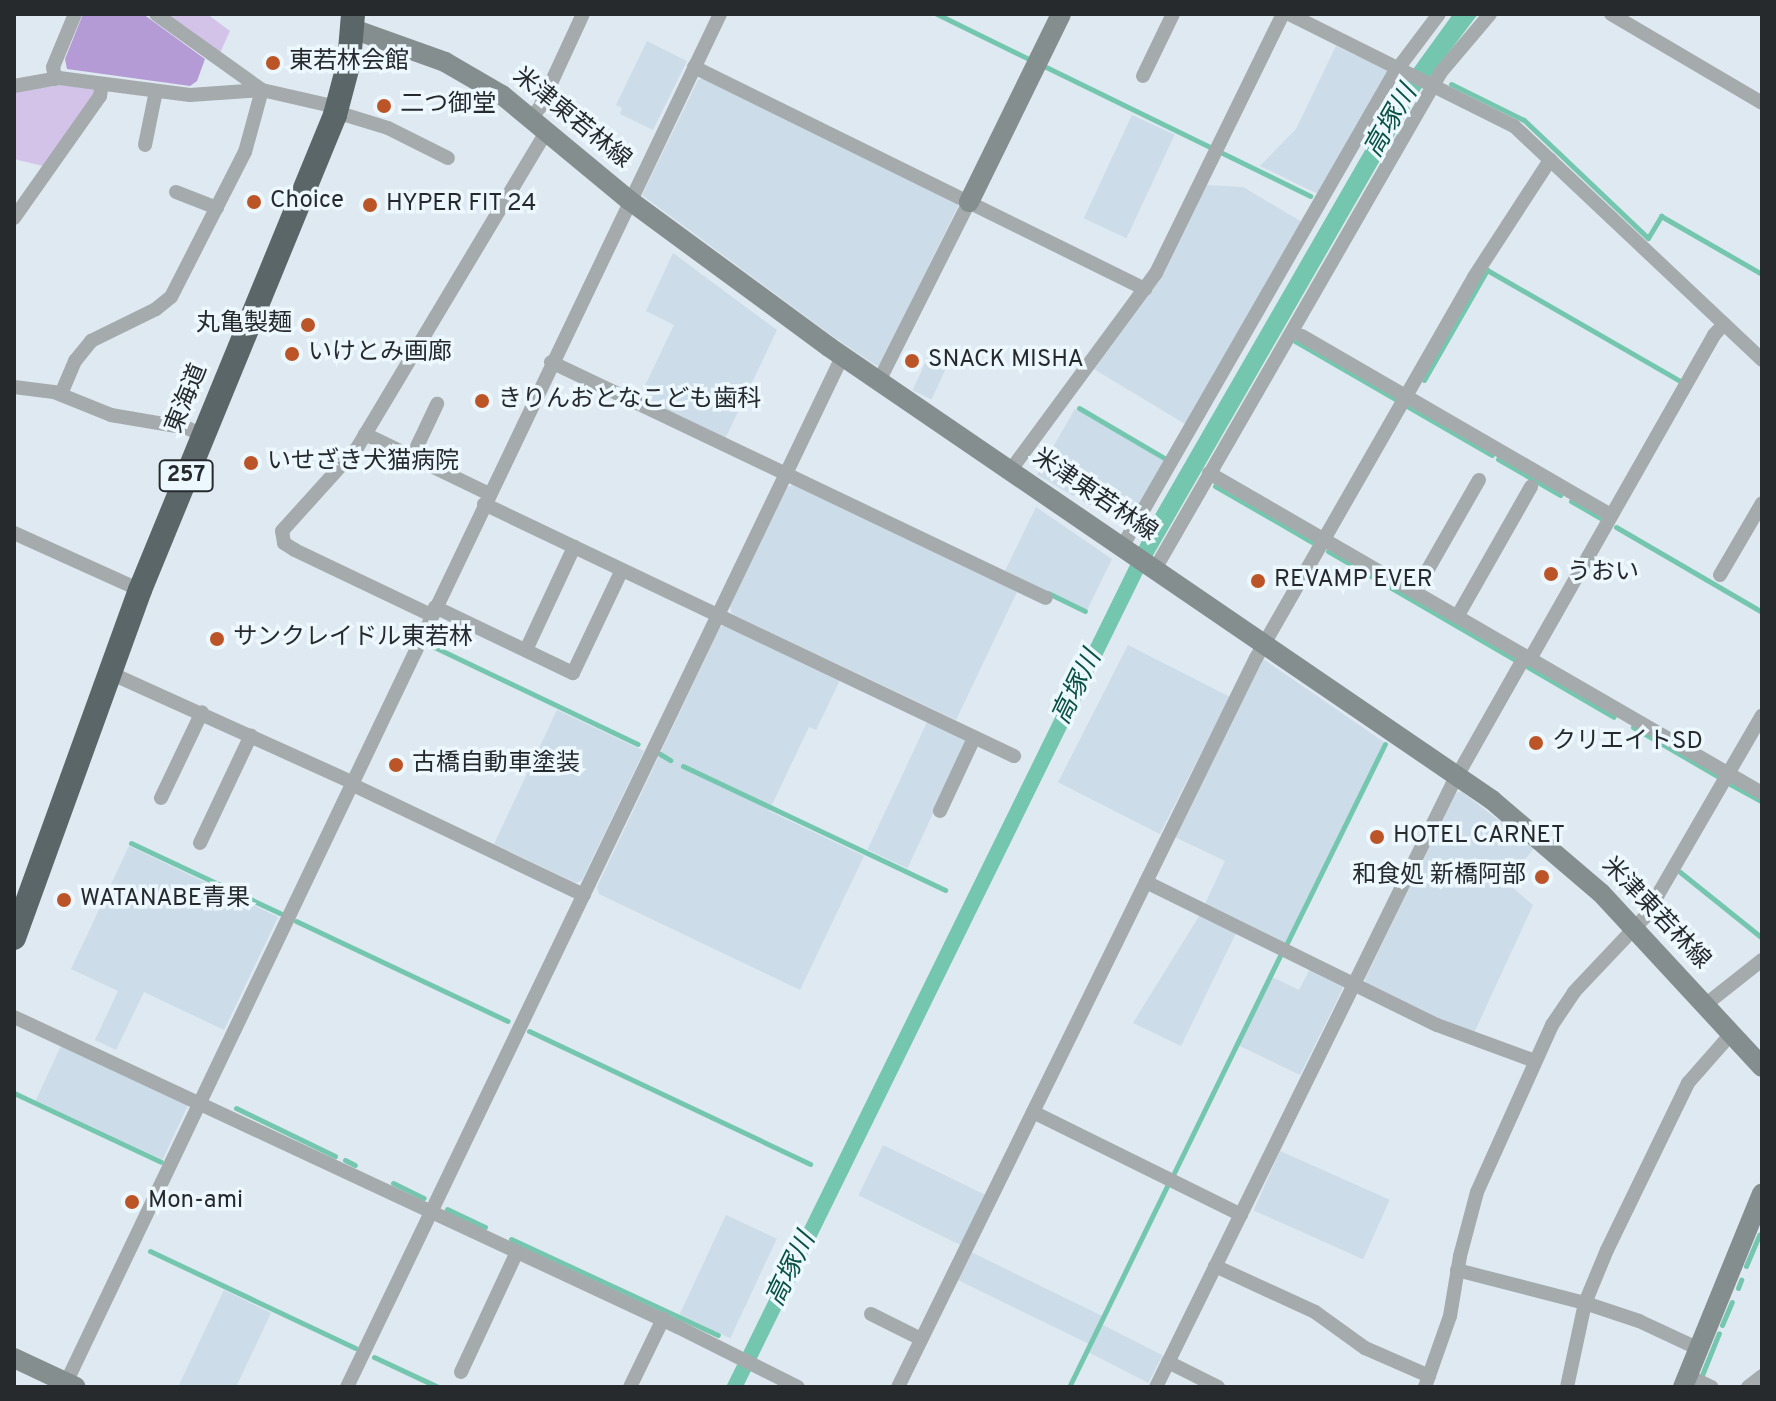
<!DOCTYPE html>
<meta charset="utf-8">
<style>
body{margin:0}
#map{position:relative;width:1776px;height:1401px;overflow:hidden;background:#dfe9f1;font-family:Overpass,"Noto Sans JP",sans-serif}
div>[style]{position:absolute}
[style*='--x']{left:calc(var(--x)*1px);top:calc(var(--y)*1px);width:calc(var(--w)*1px);rotate:calc(var(--a)*1deg)}
.built>*{inset:0;background:#ccdce8;transform-origin:0 0}
.green>*{inset:0;background:#d3c3e9}
.forest>*{inset:0;background:#b59bd6}
.water>*{inset:0;background:#74c7ae}
.stream>*{height:5px;margin:-2.5px;padding:0 2.5px;transform-origin:2.5px;border-radius:2.5px;background:#74c7ae}
.street>*{height:14px;margin:-7px;padding:0 7px;transform-origin:7px;border-radius:7px;background:#a5abac}
.secondary>*{height:20px;margin:-10px;padding:0 10px;transform-origin:10px;border-radius:10px;background:#858e8f}
.highway>*{height:24px;margin:-12px;padding:0 12px;transform-origin:12px;border-radius:12px;background:#5b6668}
.dots>*{width:22px;height:22px;translate:-50% -50%;box-sizing:border-box;border:4px solid #ecf7fe;border-radius:50%}
span{translate:-50% -50%;white-space:nowrap;text-align:center;line-height:1.15;-webkit-text-stroke:7px #ecf7fe;paint-order:stroke}
.shield-label span{padding:2px 6px;background:#ecf7fe;border:2px solid;border-radius:6px;-webkit-text-stroke-width:0}
.shield-label{font-size:22px;color:#262a2c;font-weight:700}
.poi-label{font-size:24px;color:#262a2c}
.left{translate:0 -50%;text-align:left}
.right{translate:-100% -50%;text-align:right}
.street-label{font-size:24px;color:#262a2c}
.water-label{font-size:26px;color:#085141;font-style:italic}
.frame{position:absolute;inset:0;border:16px solid #262a2c;pointer-events:none}
</style>
<div id="map">
<div class="built">
<i style="clip-path:polygon(647px 41px,687px 61px,653px 130px,620px 114px,622px 108px,616px 105px)"></i>
<i style="clip-path:polygon(1336px 46px,1389px 71px,1318px 194px,1260px 166px,1296px 129px)"></i>
<i style="clip-path:polygon(704px 78px,956px 201px,958px 206px,881px 364px,877px 366px,835px 338px,642px 195px,698px 80px)"></i>
<i style="left:1132px;top:115px;width:47px;height:114px;rotate:25deg"></i>
<i style="clip-path:polygon(1205px 185px,1243px 187px,1302px 222px,1185px 424px,1092px 368px)"></i>
<i style="clip-path:polygon(673px 253px,777px 330px,725px 439px,639px 398px,674px 325px,646px 311px)"></i>
<i style="left:929px;top:355px;width:21px;height:39px;rotate:25deg"></i>
<i style="left:1075px;top:409px;width:104px;height:76px;rotate:30deg"></i>
<i style="clip-path:polygon(793px 485px,1017px 592px,956px 720px,732px 614px,730px 606px,786px 488px)"></i>
<i style="clip-path:polygon(1036px 507px,1112px 559px,1087px 610px,1005px 571px)"></i>
<i style="clip-path:polygon(727px 624px,841px 678px,816px 730px,809px 727px,769px 811px,864px 856px,800px 990px,599px 894px,597px 887px,720px 627px)"></i>
<i style="left:1128px;top:645px;width:114px;height:154px;rotate:27deg"></i>
<i style="clip-path:polygon(1263px 659px,1384px 742px,1284px 946px,1204px 906px,1225px 861px,1175px 837px)"></i>
<i style="clip-path:polygon(557px 710px,644px 751px,582px 880px,576px 883px,494px 844px)"></i>
<i style="left:928px;top:720px;width:44px;height:143px;rotate:25deg"></i>
<i style="clip-path:polygon(1461px 791px,1534px 848px,1507px 883px,1533px 905px,1474px 1033px,1439px 1021px,1366px 985px,1365px 979px,1456px 793px)"></i>
<i style="clip-path:polygon(129px 846px,278px 917px,224px 1030px,144px 992px,116px 1050px,95px 1040px,118px 991px,71px 969px)"></i>
<i style="clip-path:polygon(1201px 913px,1237px 931px,1181px 1046px,1133px 1023px)"></i>
<i style="clip-path:polygon(1311px 967px,1345px 984px,1300px 1075px,1238px 1045px,1272px 977px,1299px 990px)"></i>
<i style="left:61px;top:1046px;width:140px;height:60px;rotate:25deg"></i>
<i style="left:883px;top:1145px;width:114px;height:56px;rotate:26deg"></i>
<i style="left:1280px;top:1151px;width:120px;height:65px;rotate:24deg"></i>
<i style="left:726px;top:1215px;width:56px;height:110px;rotate:25deg"></i>
<i style="left:971px;top:1252px;width:146px;height:31px;rotate:26deg"></i>
<i style="clip-path:polygon(224px 1290px,271px 1313px,236px 1387px,178px 1387px)"></i>
<i style="left:1101px;top:1324px;width:69px;height:31px;rotate:27deg"></i>
</div>
<div class="green">
<i style="clip-path:polygon(166px 14px,207px 14px,230px 31px,220px 53px)"></i>
<i style="clip-path:polygon(60px 85px,95px 89px,97px 94px,47px 167px,14px 159px,14px 92px)"></i>
</div>
<div class="forest">
<i style="clip-path:polygon(83px 14px,143px 14px,205px 59px,197px 81px,190px 86px,67px 69px,65px 59px)"></i>
</div>
<div class="water">
<i style="clip-path:polygon(1453px 14px,1478px 14px,1421px 89px,1143px 573px,743px 1387px,726px 1387px,1152px 520px,1406px 79px)"></i>
</div>
<div class="stream">
<i style="--x:937;--y:14;--w:102;--a:26.1"></i>
<i style="--x:1046;--y:67;--w:294;--a:26"></i>
<i style="--x:1451;--y:84;--w:81;--a:26.3"></i>
<i style="--x:1524;--y:120;--w:171;--a:43.6"></i>
<i style="--x:1648;--y:238;--w:26;--a:-59"></i>
<i style="--x:1661;--y:216;--w:116;--a:29.9"></i>
<i style="--x:1295;--y:341;--w:116;--a:30.1"></i>
<i style="--x:1424;--y:380;--w:127;--a:-60.2"></i>
<i style="--x:1487;--y:270;--w:223;--a:29.9"></i>
<i style="--x:1407;--y:406;--w:98;--a:30"></i>
<i style="--x:1079;--y:408;--w:101;--a:30.4"></i>
<i style="--x:1498;--y:459;--w:72;--a:30.1"></i>
<i style="--x:1215;--y:486;--w:112;--a:30"></i>
<i style="--x:1571;--y:501;--w:34;--a:30"></i>
<i style="--x:1616;--y:527;--w:169;--a:30.2"></i>
<i style="--x:1328;--y:551;--w:219;--a:30.2"></i>
<i style="--x:1048;--y:593;--w:41;--a:25.9"></i>
<i style="--x:430;--y:645;--w:230;--a:25.5"></i>
<i style="--x:1528;--y:667;--w:99;--a:30.2"></i>
<i style="--x:1633;--y:727;--w:99;--a:30.2"></i>
<i style="--x:660;--y:754;--w:12;--a:31"></i>
<i style="--x:683;--y:766;--w:290;--a:25.3"></i>
<i style="--x:1730;--y:784;--w:37;--a:29"></i>
<i style="--x:131;--y:843;--w:165;--a:25.2"></i>
<i style="--x:1680;--y:872;--w:105;--a:38.8"></i>
<i style="--x:296;--y:921;--w:234;--a:25.3"></i>
<i style="--x:1286;--y:945;--w:224;--a:-63.8"></i>
<i style="--x:529;--y:1031;--w:311;--a:25.3"></i>
<i style="--x:14;--y:1093;--w:162;--a:25.1"></i>
<i style="--x:236;--y:1108;--w:110;--a:25.9"></i>
<i style="--x:345;--y:1160;--w:11;--a:27"></i>
<i style="--x:1172;--y:1177;--w:248;--a:-64"></i>
<i style="--x:393;--y:1183;--w:34;--a:26"></i>
<i style="--x:447;--y:1209;--w:42;--a:25.3"></i>
<i style="--x:511;--y:1239;--w:228;--a:24.9"></i>
<i style="--x:150;--y:1251;--w:227;--a:25.3"></i>
<i style="--x:1746;--y:1266;--w:34;--a:-67"></i>
<i style="--x:1738;--y:1288;--w:9;--a:-69"></i>
<i style="--x:1722;--y:1325;--w:25;--a:-67"></i>
<i style="--x:374;--y:1357;--w:71;--a:25.1"></i>
<i style="--x:1702;--y:1375;--w:45;--a:-68"></i>
<i style="--x:1069;--y:1387;--w:226;--a:-64"></i>
</div>
<div class="street">
<i style="--x:1289;--y:14;--w:251;--a:26.5"></i>
<i style="--x:1514;--y:126;--w:341;--a:43.3"></i>
<i style="--x:1611;--y:14;--w:175;--a:30.5"></i>
<i style="--x:694;--y:67;--w:503;--a:26.21"></i>
<i style="--x:1143;--y:76;--w:69;--a:-64.2"></i>
<i style="--x:55;--y:79;--w:12;--a:-99"></i>
<i style="--x:53;--y:67;--w:57;--a:-67.5"></i>
<i style="--x:14;--y:86;--w:46;--a:-10.1"></i>
<i style="--x:59;--y:78;--w:132;--a:7.4"></i>
<i style="--x:190;--y:95;--w:72;--a:-4"></i>
<i style="--x:262;--y:90;--w:77;--a:12.8"></i>
<i style="--x:336;--y:112;--w:54;--a:17.1"></i>
<i style="--x:388;--y:128;--w:67;--a:26.6"></i>
<i style="--x:532;--y:117;--w:13;--a:-51"></i>
<i style="--x:540;--y:107;--w:102;--a:-65.2"></i>
<i style="--x:145;--y:145;--w:55;--a:-78.5"></i>
<i style="--x:176;--y:192;--w:44;--a:21.3"></i>
<i style="--x:14;--y:218;--w:149;--a:-54.8"></i>
<i style="--x:100;--y:96;--w:12;--a:-81"></i>
<i style="--x:1302;--y:336;--w:357;--a:30.1"></i>
<i style="--x:551;--y:362;--w:548;--a:25.49"></i>
<i style="--x:879;--y:381;--w:200;--a:-63.3"></i>
<i style="--x:14;--y:387;--w:40;--a:7.1"></i>
<i style="--x:54;--y:392;--w:61;--a:22"></i>
<i style="--x:111;--y:415;--w:77;--a:9.7"></i>
<i style="--x:187;--y:428;--w:17;--a:24"></i>
<i style="--x:61;--y:394;--w:36;--a:-67"></i>
<i style="--x:75;--y:361;--w:26;--a:-51"></i>
<i style="--x:91;--y:341;--w:72;--a:-26.2"></i>
<i style="--x:156;--y:309;--w:19;--a:-39"></i>
<i style="--x:171;--y:297;--w:163;--a:-63"></i>
<i style="--x:245;--y:152;--w:64;--a:-74.7"></i>
<i style="--x:262;--y:90;--w:130;--a:-144.4"></i>
<i style="--x:365;--y:434;--w:138;--a:25.8"></i>
<i style="--x:412;--y:457;--w:59;--a:-64.7"></i>
<i style="--x:1010;--y:471;--w:246;--a:-53.6"></i>
<i style="--x:1156;--y:273;--w:288;--a:-63.9"></i>
<i style="--x:1209;--y:473;--w:639;--a:30.06"></i>
<i style="--x:484;--y:504;--w:587;--a:25.43"></i>
<i style="--x:14;--y:533;--w:138;--a:24.3"></i>
<i style="--x:1122;--y:547;--w:544;--a:-60.14"></i>
<i style="--x:1393;--y:75;--w:76;--a:-53"></i>
<i style="--x:1155;--y:569;--w:573;--a:-60.08"></i>
<i style="--x:1441;--y:72;--w:76;--a:-49.8"></i>
<i style="--x:1720;--y:575;--w:83;--a:-59.7"></i>
<i style="--x:1415;--y:592;--w:129;--a:-60.3"></i>
<i style="--x:435;--y:607;--w:153;--a:25.6"></i>
<i style="--x:573;--y:673;--w:114;--a:-64.6"></i>
<i style="--x:431;--y:615;--w:151;--a:-154.5"></i>
<i style="--x:295;--y:550;--w:13;--a:-148"></i>
<i style="--x:284;--y:543;--w:12;--a:-99"></i>
<i style="--x:282;--y:531;--w:112;--a:-47.9"></i>
<i style="--x:357;--y:448;--w:370;--a:-59.1"></i>
<i style="--x:1457;--y:617;--w:150;--a:-60.4"></i>
<i style="--x:526;--y:650;--w:114;--a:-65"></i>
<i style="--x:1530;--y:659;--w:373;--a:-60.4"></i>
<i style="--x:1714;--y:335;--w:15;--a:-48"></i>
<i style="--x:108;--y:672;--w:268;--a:24.3"></i>
<i style="--x:351;--y:784;--w:258;--a:25.5"></i>
<i style="--x:161;--y:798;--w:95;--a:-64.5"></i>
<i style="--x:940;--y:811;--w:81;--a:-65"></i>
<i style="--x:200;--y:843;--w:119;--a:-64.7"></i>
<i style="--x:1146;--y:882;--w:324;--a:26.2"></i>
<i style="--x:1437;--y:1025;--w:104;--a:20.2"></i>
<i style="--x:1705;--y:1005;--w:73;--a:-38.3"></i>
<i style="--x:14;--y:1017;--w:733;--a:25.03"></i>
<i style="--x:678;--y:1327;--w:134;--a:26.6"></i>
<i style="--x:1033;--y:1112;--w:232;--a:26.3"></i>
<i style="--x:1215;--y:1266;--w:110;--a:24.7"></i>
<i style="--x:1315;--y:1312;--w:62;--a:35.8"></i>
<i style="--x:1365;--y:1348;--w:70;--a:23.6"></i>
<i style="--x:1457;--y:1270;--w:132;--a:14.5"></i>
<i style="--x:1585;--y:1303;--w:57;--a:18.4"></i>
<i style="--x:1639;--y:1321;--w:66;--a:25"></i>
<i style="--x:871;--y:1314;--w:56;--a:26.6"></i>
<i style="--x:1168;--y:1362;--w:56;--a:26.6"></i>
<i style="--x:461;--y:1372;--w:132;--a:-65"></i>
<i style="--x:1688;--y:1376;--w:26;--a:25"></i>
<i style="--x:64;--y:1387;--w:1522;--a:-64.46"></i>
<i style="--x:347;--y:1387;--w:1143;--a:-64.33"></i>
<i style="--x:630;--y:1387;--w:76;--a:-64.1"></i>
<i style="--x:898;--y:1387;--w:812;--a:-63.85"></i>
<i style="--x:1256;--y:658;--w:439;--a:-60.2"></i>
<i style="--x:1474;--y:277;--w:140;--a:-57"></i>
<i style="--x:1156;--y:1387;--w:671;--a:-63.82"></i>
<i style="--x:1452;--y:785;--w:148;--a:-60.5"></i>
<i style="--x:1425;--y:1387;--w:75;--a:-70.6"></i>
<i style="--x:1450;--y:1316;--w:61;--a:-80.5"></i>
<i style="--x:1460;--y:1256;--w:66;--a:-75.1"></i>
<i style="--x:1477;--y:1192;--w:183;--a:-65.8"></i>
<i style="--x:1552;--y:1025;--w:40;--a:-56"></i>
<i style="--x:1574;--y:992;--w:103;--a:-46.6"></i>
<i style="--x:1645;--y:917;--w:233;--a:-59.9"></i>
<i style="--x:1567;--y:1387;--w:86;--a:-77.9"></i>
<i style="--x:1585;--y:1303;--w:57;--a:-67.5"></i>
<i style="--x:1607;--y:1250;--w:186;--a:-64.1"></i>
<i style="--x:1688;--y:1083;--w:65;--a:-48.7"></i>
<i style="--x:1748;--y:1387;--w:18;--a:-38"></i>
</div>
<div class="secondary">
<i style="--x:353;--y:29;--w:98;--a:19.7"></i>
<i style="--x:445;--y:62;--w:66;--a:30.1"></i>
<i style="--x:502;--y:95;--w:165;--a:39.6"></i>
<i style="--x:629;--y:200;--w:248;--a:36.3"></i>
<i style="--x:829;--y:347;--w:803;--a:34.34"></i>
<i style="--x:1492;--y:800;--w:143;--a:40.5"></i>
<i style="--x:1601;--y:893;--w:237;--a:47.2"></i>
<i style="--x:969;--y:202;--w:209;--a:-63.9"></i>
<i style="--x:14;--y:1358;--w:68;--a:25.1"></i>
<i style="--x:1683;--y:1387;--w:209;--a:-67.8"></i>
</div>
<div class="highway">
<i style="--x:14;--y:938;--w:370;--a:-70.1"></i>
<i style="--x:140;--y:590;--w:513;--a:-67.68"></i>
<i style="--x:335;--y:115;--w:55;--a:-75.2"></i>
<i style="--x:349;--y:62;--w:48;--a:-85.2"></i>
</div>
<div class="dots">
<i style="left:273px;top:63px;background:#bb5527"></i>
<i style="left:384px;top:106px;background:#bb5527"></i>
<i style="left:254px;top:202px;background:#bb5527"></i>
<i style="left:370px;top:205px;background:#bb5527"></i>
<i style="left:308px;top:325px;background:#bb5527"></i>
<i style="left:292px;top:354px;background:#bb5527"></i>
<i style="left:912px;top:361px;background:#bb5527"></i>
<i style="left:482px;top:401px;background:#bb5527"></i>
<i style="left:251px;top:463px;background:#bb5527"></i>
<i style="left:1551px;top:574px;background:#bb5527"></i>
<i style="left:1258px;top:581px;background:#bb5527"></i>
<i style="left:217px;top:639px;background:#bb5527"></i>
<i style="left:1536px;top:743px;background:#bb5527"></i>
<i style="left:396px;top:765px;background:#bb5527"></i>
<i style="left:1377px;top:837px;background:#bb5527"></i>
<i style="left:1542px;top:877px;background:#bb5527"></i>
<i style="left:64px;top:900px;background:#bb5527"></i>
<i style="left:132px;top:1202px;background:#bb5527"></i>
</div>
<div class="shield-label">
<span style="left:186px;top:476px">257</span>
</div>
<div class="poi-label">
<span class="left" style="left:289px;top:63px">東若林会館</span>
<span class="left" style="left:400px;top:106px">二つ御堂</span>
<span class="left" style="left:270px;top:202px">Choice</span>
<span class="left" style="left:386px;top:205px">HYPER FIT 24</span>
<span class="right" style="left:292px;top:325px">丸亀製麺</span>
<span class="left" style="left:308px;top:354px">いけとみ画廊</span>
<span class="left" style="left:928px;top:361px">SNACK MISHA</span>
<span class="left" style="left:498px;top:401px">きりんおとなこども歯科</span>
<span class="left" style="left:267px;top:463px">いせざき犬猫病院</span>
<span class="left" style="left:1567px;top:574px">うおい</span>
<span class="left" style="left:1274px;top:581px">REVAMP EVER</span>
<span class="left" style="left:233px;top:639px">サンクレイドル東若林</span>
<span class="left" style="left:1552px;top:743px">クリエイトSD</span>
<span class="left" style="left:412px;top:765px">古橋自動車塗装</span>
<span class="left" style="left:1393px;top:837px">HOTEL CARNET</span>
<span class="right" style="left:1526px;top:877px">和食処 新橋阿部</span>
<span class="left" style="left:80px;top:900px">WATANABE青果</span>
<span class="left" style="left:148px;top:1202px">Mon-ami</span>
</div>
<div class="street-label">
<span style="left:571px;top:119px;rotate:39deg">米津東若林線</span>
<span style="left:188px;top:399px;rotate:-68deg">東海道</span>
<span style="left:1094px;top:496px;rotate:34deg">米津東若林線</span>
<span style="left:1655px;top:914px;rotate:46deg">米津東若林線</span>
</div>
<div class="water-label">
<span style="left:1392px;top:122px;rotate:-60deg">高塚川</span>
<span style="left:1078px;top:688px;rotate:-64deg">高塚川</span>
<span style="left:792px;top:1270px;rotate:-64deg">高塚川</span>
</div>
<div class="frame"></div>
</div>
